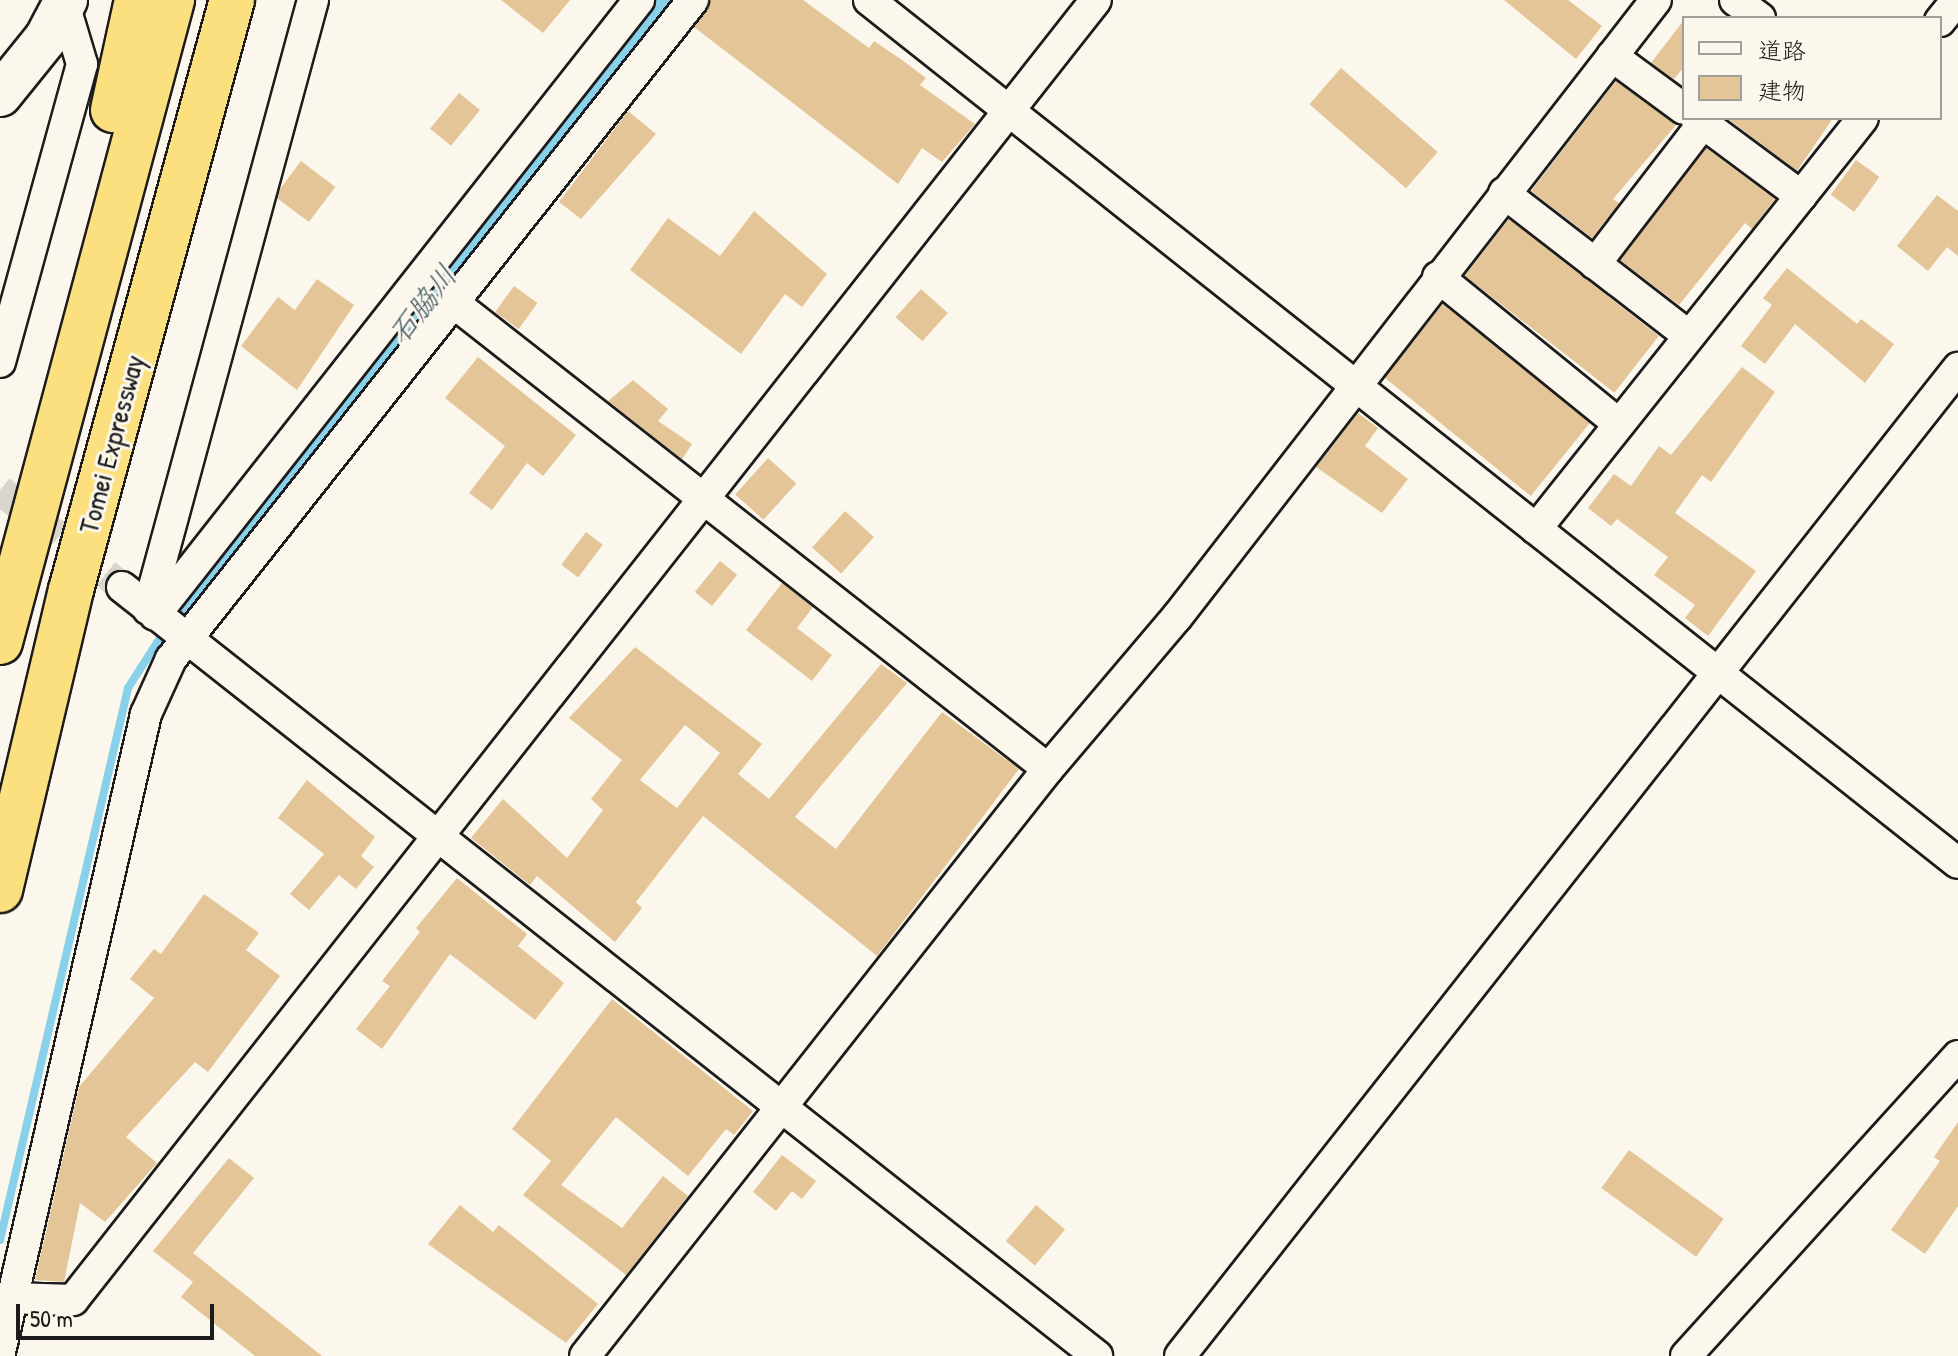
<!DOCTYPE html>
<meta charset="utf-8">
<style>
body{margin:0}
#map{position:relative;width:1958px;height:1356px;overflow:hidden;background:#fbf7ec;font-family:"Patrick Hand","Klee One",sans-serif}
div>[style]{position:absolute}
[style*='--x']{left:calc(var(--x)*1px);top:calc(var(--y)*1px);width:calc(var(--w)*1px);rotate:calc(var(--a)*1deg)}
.stream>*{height:8px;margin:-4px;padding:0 4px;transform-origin:4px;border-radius:4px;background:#89d1ea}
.river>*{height:48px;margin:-24px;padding:0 24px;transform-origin:24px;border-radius:24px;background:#89d1ea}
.building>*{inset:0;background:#e4c597;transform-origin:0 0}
.street-tunnel>*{height:30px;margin-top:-15px;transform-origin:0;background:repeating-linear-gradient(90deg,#dad6cd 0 30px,transparent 0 45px)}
.roads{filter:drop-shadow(2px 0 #1c1c1c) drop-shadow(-2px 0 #1c1c1c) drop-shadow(0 2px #1c1c1c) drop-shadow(0 -2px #1c1c1c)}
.street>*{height:30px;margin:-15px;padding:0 15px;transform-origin:15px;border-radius:15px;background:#fbf7ec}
.secondary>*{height:42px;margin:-21px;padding:0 21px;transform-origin:21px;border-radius:21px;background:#fbf7ec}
.highway>*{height:44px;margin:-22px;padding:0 22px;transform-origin:22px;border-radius:22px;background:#fce080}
span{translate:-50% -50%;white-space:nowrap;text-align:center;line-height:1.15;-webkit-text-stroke:6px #fbf7ec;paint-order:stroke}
.street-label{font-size:28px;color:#1c1c1c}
.water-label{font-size:30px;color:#425b64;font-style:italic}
.legend{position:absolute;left:1682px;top:16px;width:260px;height:104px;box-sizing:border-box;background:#fbf7ec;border:2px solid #a29f99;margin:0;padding:10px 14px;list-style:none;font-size:24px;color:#1c1c1c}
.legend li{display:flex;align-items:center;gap:16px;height:40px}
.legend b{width:40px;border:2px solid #a29f99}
.scale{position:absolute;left:16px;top:1304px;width:198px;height:36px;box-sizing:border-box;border:4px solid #1c1c1c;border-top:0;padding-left:10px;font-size:24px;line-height:28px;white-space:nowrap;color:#1c1c1c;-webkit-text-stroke:6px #fbf7ec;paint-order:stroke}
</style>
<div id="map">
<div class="stream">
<i style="--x:173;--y:620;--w:16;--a:-52"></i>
<i style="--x:0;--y:1240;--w:567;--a:-76.94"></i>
<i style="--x:128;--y:688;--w:69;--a:-57.5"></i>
</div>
<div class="river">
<i style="--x:183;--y:607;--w:773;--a:-51.78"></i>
</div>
<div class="building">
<i style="clip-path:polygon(501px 0,570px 0,543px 33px)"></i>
<i style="clip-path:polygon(711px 0,803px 0,869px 48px,874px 41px,902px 60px,926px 78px,920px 85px,975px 124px,942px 162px,922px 148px,898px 184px,694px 27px)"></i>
<i style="clip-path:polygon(1504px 0,1568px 0,1602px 26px,1576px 59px)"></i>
<i style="clip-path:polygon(1684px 20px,1684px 67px,1674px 79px,1651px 63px)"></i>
<i style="left:1341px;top:68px;width:128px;height:48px;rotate:41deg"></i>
<i style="clip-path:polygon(1616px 81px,1676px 125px,1613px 199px,1619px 203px,1592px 238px,1531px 191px)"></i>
<i style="left:459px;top:93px;width:27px;height:46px;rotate:39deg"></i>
<i style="clip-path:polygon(628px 111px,656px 134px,581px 219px,559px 202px)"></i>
<i style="clip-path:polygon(1727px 118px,1833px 118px,1797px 171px)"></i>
<i style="clip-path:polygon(1706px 148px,1775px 199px,1752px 229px,1745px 223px,1679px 305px,1620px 260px)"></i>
<i style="left:1856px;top:160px;width:29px;height:43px;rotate:36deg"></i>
<i style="left:301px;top:161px;width:43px;height:44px;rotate:37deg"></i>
<i style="clip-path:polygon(1937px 195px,1958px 211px,1958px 256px,1947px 247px,1928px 271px,1897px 246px)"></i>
<i style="clip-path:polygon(754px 211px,827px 274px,802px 307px,785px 294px,741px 354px,630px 270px,668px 218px,720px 256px)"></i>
<i style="left:1509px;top:219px;width:190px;height:72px;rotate:38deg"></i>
<i style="clip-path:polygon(1787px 268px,1857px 324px,1861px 319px,1894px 344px,1865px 383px,1795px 324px,1765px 364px,1741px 346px,1772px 305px,1763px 298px)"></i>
<i style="clip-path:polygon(317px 279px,354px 305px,297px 390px,241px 346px,278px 297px,295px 310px)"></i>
<i style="left:514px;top:286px;width:29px;height:32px;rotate:36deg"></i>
<i style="left:921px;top:289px;width:36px;height:38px;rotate:42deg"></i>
<i style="left:1443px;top:304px;width:189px;height:94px;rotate:39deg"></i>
<i style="clip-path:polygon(478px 357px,576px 435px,543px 476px,527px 463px,492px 510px,469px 493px,505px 446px,445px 398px)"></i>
<i style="clip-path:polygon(1742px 367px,1775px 392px,1711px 482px,1702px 475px,1675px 513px,1756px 571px,1708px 636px,1685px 618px,1695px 605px,1654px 575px,1668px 557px,1617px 519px,1611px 526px,1588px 508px,1614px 474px,1631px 486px,1659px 446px,1671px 455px)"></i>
<i style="clip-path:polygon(633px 380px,668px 409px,658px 421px,692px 444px,682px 459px,608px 401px)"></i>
<i style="clip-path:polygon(1358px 413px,1378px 428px,1365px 446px,1408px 479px,1382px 513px,1316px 467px)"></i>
<i style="left:768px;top:458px;width:38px;height:49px;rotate:42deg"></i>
<i style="left:845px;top:511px;width:39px;height:49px;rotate:42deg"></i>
<i style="left:586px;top:532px;width:21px;height:41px;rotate:37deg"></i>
<i style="left:720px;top:561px;width:22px;height:40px;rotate:39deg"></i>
<i style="clip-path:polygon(782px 583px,813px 607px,797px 628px,832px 655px,812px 681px,746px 630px)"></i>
<i style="clip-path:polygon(evenodd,635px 647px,762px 744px,738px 774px,769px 799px,881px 664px,907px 683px,795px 817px,836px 849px,942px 712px,1019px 769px,877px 956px,703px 816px,636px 902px,642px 908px,615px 942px,537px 876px,530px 885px,471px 838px,503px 799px,567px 858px,603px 810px,591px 799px,622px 760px,569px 718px,635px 647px,685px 725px,720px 753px,677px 808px,640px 780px,685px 725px)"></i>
<i style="clip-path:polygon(307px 780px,375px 837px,361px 856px,374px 867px,356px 889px,339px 875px,309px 910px,290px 894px,324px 854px,278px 818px)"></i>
<i style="clip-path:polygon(457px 878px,527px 934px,518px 946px,564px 983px,535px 1020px,450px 954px,382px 1049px,356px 1029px,390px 986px,382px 981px,420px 932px,416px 928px)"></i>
<i style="clip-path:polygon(204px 894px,259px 933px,246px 950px,280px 976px,208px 1072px,195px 1062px,126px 1137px,157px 1163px,105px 1222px,80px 1203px,64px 1282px,35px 1280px,79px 1087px,154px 998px,130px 979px,154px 949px,161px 954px)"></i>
<i style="clip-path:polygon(612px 999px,753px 1111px,734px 1135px,726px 1129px,688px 1176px,616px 1117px,561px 1185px,622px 1228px,663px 1176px,688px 1196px,626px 1275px,523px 1195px,551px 1161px,512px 1129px)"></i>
<i style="clip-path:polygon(1958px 1122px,1958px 1206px,1925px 1254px,1891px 1230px,1940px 1161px,1934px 1157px)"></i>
<i style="left:1629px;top:1150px;width:117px;height:47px;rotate:36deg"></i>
<i style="clip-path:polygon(782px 1155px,816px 1181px,802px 1199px,792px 1191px,776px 1211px,753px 1192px)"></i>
<i style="clip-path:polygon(229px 1158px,254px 1178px,193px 1253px,322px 1356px,255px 1356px,181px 1297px,193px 1282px,153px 1251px)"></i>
<i style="clip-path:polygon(460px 1205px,493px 1232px,499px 1225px,598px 1304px,566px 1343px,428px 1244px)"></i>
<i style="left:1036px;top:1205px;width:38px;height:47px;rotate:40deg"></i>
</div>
<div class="street-tunnel">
<i style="--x:0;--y:490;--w:156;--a:38.5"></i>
</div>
<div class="roads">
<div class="street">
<i style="--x:869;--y:0;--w:1389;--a:38.4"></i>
<i style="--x:1735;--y:0;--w:31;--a:36"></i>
<i style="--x:1940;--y:21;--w:19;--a:-51"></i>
<i style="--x:1612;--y:56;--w:89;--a:36.4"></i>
<i style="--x:1696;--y:118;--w:131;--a:36.6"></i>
<i style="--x:1504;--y:193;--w:234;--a:37.7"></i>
<i style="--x:1595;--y:264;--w:178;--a:-52.5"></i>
<i style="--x:1438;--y:277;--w:233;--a:39.1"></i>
<i style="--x:454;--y:303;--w:755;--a:38.11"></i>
<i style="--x:0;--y:362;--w:309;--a:-74.6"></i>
<i style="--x:82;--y:64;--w:63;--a:-106.7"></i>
<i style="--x:1536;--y:529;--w:525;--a:-51.49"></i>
<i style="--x:122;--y:587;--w:1242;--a:38.26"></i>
<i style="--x:148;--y:609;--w:631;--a:-74.84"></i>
<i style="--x:155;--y:615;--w:783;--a:-51.8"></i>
<i style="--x:10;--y:1298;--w:63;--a:1.8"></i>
<i style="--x:73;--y:1300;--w:1654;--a:-51.8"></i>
<i style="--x:0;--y:1352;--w:654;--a:-77.11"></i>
<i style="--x:146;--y:714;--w:60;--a:-65.6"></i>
<i style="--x:171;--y:659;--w:841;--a:-51.62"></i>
<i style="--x:585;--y:1356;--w:748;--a:-51.74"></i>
<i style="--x:1048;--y:769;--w:199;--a:-49.7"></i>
<i style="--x:1177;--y:617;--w:781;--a:-52.18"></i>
<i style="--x:1180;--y:1356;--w:1258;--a:-51.78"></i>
<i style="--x:1686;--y:1356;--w:405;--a:-47.8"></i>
</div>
<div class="secondary">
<i style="--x:0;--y:95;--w:73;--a:-51.1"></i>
<i style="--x:46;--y:38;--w:43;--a:-62.2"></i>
</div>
<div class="highway">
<i style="--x:113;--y:110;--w:113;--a:-77.7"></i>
<i style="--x:0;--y:642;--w:665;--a:-75"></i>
<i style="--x:0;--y:890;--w:308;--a:-76.7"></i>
<i style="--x:71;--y:590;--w:612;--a:-74.74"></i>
</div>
</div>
<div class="street-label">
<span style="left:111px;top:444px;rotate:-75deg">Tomei Expressway</span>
</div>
<div class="water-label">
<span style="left:422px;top:304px;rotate:-52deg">石脇川</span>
</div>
<ul class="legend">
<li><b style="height:10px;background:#fbf7ec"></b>道路</li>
<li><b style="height:22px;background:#e4c597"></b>建物</li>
</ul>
<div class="scale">50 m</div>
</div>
